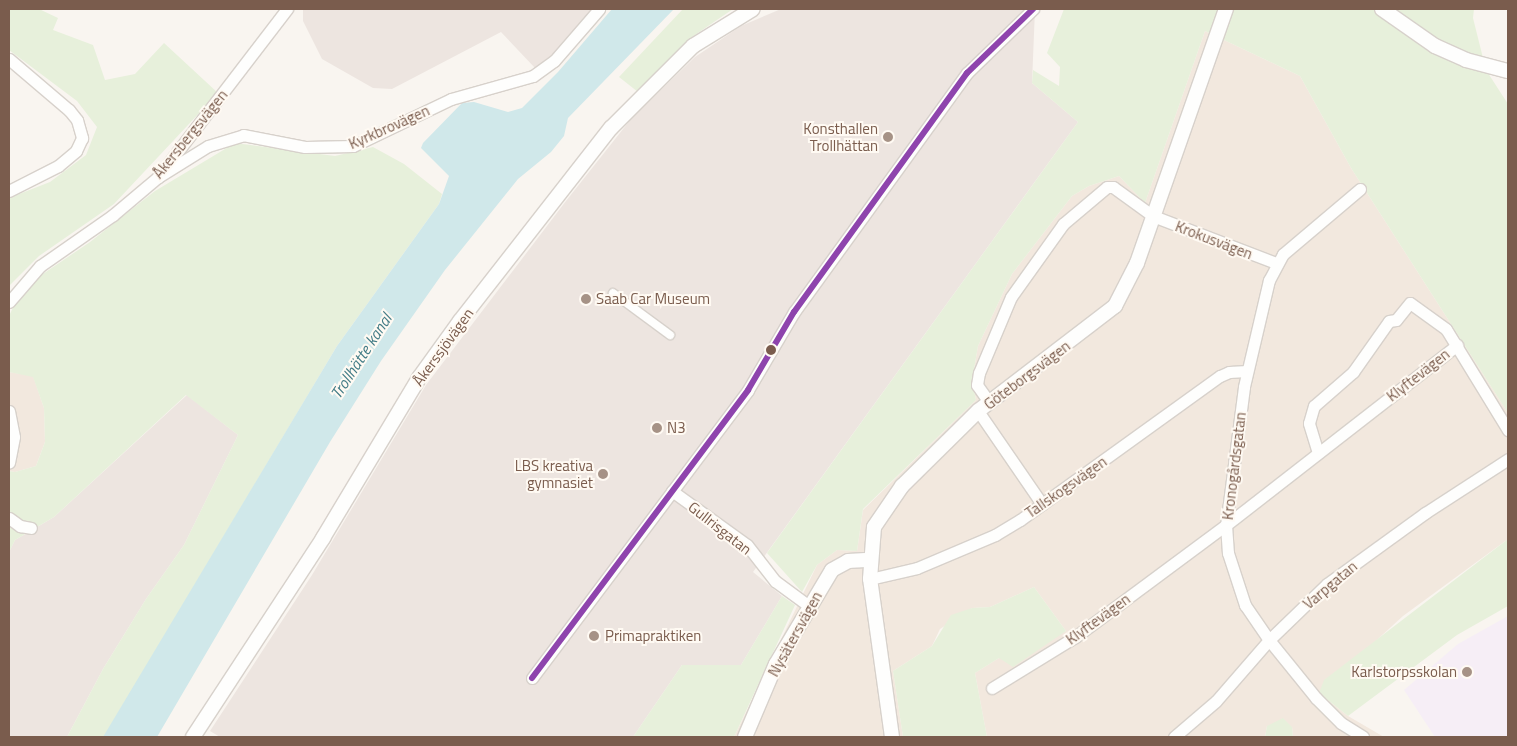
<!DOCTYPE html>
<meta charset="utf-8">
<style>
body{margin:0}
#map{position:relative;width:1517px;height:746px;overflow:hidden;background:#f9f5f0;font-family:"Titillium Web",sans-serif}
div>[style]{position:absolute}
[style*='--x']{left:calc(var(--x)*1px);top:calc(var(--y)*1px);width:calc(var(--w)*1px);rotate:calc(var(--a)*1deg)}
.residential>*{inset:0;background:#f2e8de}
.industrial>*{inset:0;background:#ede5e0}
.education>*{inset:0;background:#f6eef6}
.green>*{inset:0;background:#e7f0db}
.water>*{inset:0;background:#d0e8ea}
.roads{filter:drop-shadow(1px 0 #d7d1cb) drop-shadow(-1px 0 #d7d1cb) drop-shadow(0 1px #d7d1cb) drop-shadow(0 -1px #d7d1cb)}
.pedestrian>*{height:8px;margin:-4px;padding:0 4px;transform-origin:4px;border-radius:4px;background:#fefefd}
.minor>*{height:11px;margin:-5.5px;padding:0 5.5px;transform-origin:5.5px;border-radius:5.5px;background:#fefefd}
.tertiary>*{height:14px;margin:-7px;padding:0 7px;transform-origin:7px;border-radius:7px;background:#fefefd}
.bus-1>*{height:6px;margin:-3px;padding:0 3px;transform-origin:3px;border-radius:3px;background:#8e44ad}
.dots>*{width:14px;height:14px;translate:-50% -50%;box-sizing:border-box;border:2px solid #fffaf3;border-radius:50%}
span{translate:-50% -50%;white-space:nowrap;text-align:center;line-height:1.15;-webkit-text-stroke:4px #fffaf3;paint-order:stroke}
.street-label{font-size:15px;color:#7a5c4d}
.poi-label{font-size:15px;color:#7a5c4d}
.right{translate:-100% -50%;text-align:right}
.left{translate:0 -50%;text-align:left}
.water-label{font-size:16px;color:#437c86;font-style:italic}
.frame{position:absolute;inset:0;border:10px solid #7a5c4d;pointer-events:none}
</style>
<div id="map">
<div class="residential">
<i style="clip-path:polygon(1205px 31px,1300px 76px,1351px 168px,1508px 413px,1508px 539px,1403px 616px,1319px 693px,1348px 716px,1384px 737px,1293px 737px,1292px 727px,1267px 726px,1265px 737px,987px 737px,975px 673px,999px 658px,1066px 631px,1034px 587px,990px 607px,972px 608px,940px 629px,932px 646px,893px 671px,903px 737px,734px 737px,817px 565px,837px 550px,857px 551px,863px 510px,976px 400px,972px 381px,978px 346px,1012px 274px,1072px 196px,1089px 186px,1119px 176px,1145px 203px)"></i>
<i style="clip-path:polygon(9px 372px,33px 376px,44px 408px,45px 442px,36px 466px,15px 472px,9px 471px)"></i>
</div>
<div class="industrial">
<i style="clip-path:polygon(303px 9px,593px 9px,558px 50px,535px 68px,501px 32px,392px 89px,373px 88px,322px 59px,303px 21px)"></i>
<i style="clip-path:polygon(781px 9px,1035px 9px,1032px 83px,1078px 122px,753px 572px,782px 596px,741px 665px,682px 665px,633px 737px,220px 737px,210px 731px,312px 575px,426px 385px,566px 201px,631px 119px,695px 57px,741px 26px)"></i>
<i style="clip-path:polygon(187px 395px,238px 435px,184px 545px,146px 599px,103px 669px,67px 737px,9px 737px,9px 552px,15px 540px,54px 517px)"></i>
</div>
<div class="education">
<i style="clip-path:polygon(1508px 616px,1508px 737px,1435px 737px,1404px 690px,1458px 644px)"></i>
</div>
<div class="green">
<i style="clip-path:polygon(9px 9px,39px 9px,58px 18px,53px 30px,93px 45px,105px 80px,135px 74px,164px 43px,218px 93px,114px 204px,39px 256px,9px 286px,9px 198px,50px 182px,86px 155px,97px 127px,77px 101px,9px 50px)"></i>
<i style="clip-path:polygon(683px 9px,733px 9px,692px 37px,638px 92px,619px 77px)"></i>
<i style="clip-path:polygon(1064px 9px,1474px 9px,1473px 18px,1486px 70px,1508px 104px,1508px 413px,1351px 168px,1300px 76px,1205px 31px,1145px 203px,1119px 176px,1089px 186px,1072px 196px,1012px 274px,978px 346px,972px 381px,976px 400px,863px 509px,857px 551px,837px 550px,817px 565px,802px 592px,767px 553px,1078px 122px,1032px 83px,1033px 70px,1059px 86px,1060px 67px,1047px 53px)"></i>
<i style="clip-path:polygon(235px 143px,335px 156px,373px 147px,404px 164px,442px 194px,439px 204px,337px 346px,106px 734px,103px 737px,67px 737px,103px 669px,146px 599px,184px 545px,238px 435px,186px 395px,54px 517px,15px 540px,9px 552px,9px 471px,15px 472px,36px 466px,45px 442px,44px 408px,33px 377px,9px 372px,9px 316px,17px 299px,37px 278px,90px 242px,155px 191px)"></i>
<i style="clip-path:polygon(1508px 539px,1508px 606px,1457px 635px,1348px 716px,1319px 693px,1324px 680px)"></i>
<i style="clip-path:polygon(1034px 587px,1066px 631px,1013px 667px,999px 658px,975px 673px,987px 737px,903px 737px,893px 671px,932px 646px,951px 615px,972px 608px,990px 607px)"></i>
<i style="clip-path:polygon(782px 596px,795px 605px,734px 737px,633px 737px,682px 665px,741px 665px)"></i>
<i style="clip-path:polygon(1283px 718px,1292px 727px,1293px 737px,1265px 737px,1267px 726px)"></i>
</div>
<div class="water">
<i style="clip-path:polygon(612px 9px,674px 9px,568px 118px,564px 136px,551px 152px,518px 179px,445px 270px,381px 361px,330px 442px,157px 737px,103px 737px,337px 346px,439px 204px,449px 176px,421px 148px,423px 143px,462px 103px,474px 102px,508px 112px,522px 108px,558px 72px)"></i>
</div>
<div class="roads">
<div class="pedestrian">
<i style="--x:613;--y:293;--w:71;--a:36.4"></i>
</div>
<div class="minor">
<i style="--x:9;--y:59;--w:79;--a:40.4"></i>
<i style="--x:69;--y:110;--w:13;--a:51"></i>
<i style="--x:77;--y:120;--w:19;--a:74"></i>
<i style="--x:82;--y:138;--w:14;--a:115"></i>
<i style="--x:76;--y:151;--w:23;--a:140"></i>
<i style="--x:58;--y:166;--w:55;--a:153"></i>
<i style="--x:158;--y:177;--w:59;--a:-31.8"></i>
<i style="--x:208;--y:146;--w:37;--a:-17"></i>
<i style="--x:243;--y:135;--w:63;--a:11"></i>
<i style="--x:305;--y:147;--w:48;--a:-1.2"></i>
<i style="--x:353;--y:146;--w:109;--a:-25.6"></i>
<i style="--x:451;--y:99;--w:85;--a:-15.7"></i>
<i style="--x:533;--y:76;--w:26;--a:-36"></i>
<i style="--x:554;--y:61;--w:69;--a:-49.1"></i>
<i style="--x:1360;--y:189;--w:101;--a:139.8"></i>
<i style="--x:1283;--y:254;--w:30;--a:118"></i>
<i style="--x:1269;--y:280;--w:110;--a:103.2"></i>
<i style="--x:1244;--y:387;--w:139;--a:97.4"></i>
<i style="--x:1226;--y:525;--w:28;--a:86"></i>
<i style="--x:1228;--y:553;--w:55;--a:71.9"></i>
<i style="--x:1245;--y:605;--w:42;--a:55.6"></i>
<i style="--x:1269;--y:640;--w:75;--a:51"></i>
<i style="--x:1316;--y:698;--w:35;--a:45"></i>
<i style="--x:1341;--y:723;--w:26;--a:32"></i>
<i style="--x:9;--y:302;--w:48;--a:-49.3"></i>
<i style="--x:40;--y:266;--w:89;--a:-34.9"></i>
<i style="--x:113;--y:215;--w:59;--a:-40.2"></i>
<i style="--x:158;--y:177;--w:212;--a:-52.5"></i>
<i style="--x:989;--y:402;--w:21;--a:-125"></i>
<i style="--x:977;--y:385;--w:12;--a:-81"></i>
<i style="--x:979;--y:373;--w:82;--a:-67.2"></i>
<i style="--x:1011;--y:297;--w:90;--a:-54.5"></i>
<i style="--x:1063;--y:224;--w:57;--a:-40.1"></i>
<i style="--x:1107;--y:187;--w:6;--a:0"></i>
<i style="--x:1113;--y:187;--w:49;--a:35.9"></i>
<i style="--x:1153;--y:216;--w:132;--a:20.9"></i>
<i style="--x:9;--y:411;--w:26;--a:79"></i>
<i style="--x:14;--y:437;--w:26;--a:101"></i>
<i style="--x:978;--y:411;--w:113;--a:55.5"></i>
<i style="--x:1318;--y:453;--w:31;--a:-107"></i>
<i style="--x:1309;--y:423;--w:18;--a:-74"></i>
<i style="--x:1314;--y:406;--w:52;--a:-41.1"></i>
<i style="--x:1353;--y:372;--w:62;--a:-54.8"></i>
<i style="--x:1389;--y:321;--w:7;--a:-8"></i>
<i style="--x:1396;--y:320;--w:22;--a:-51"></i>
<i style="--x:1410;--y:303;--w:44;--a:35.8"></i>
<i style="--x:1446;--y:329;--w:119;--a:58.5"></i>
<i style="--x:672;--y:491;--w:92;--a:35.8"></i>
<i style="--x:747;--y:545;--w:46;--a:52.1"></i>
<i style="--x:775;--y:581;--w:42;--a:36.3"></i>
<i style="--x:9;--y:518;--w:14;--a:36"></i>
<i style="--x:20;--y:526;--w:11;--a:10"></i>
<i style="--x:870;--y:579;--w:48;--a:-13.2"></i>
<i style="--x:917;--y:568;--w:85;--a:-22.9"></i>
<i style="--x:995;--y:535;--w:29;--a:-31"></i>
<i style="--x:1020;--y:520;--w:246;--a:-35.8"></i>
<i style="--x:1220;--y:376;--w:10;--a:-24"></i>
<i style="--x:1229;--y:372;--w:18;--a:-3"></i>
<i style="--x:532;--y:678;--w:360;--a:-53.1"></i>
<i style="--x:748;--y:390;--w:91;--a:-59.5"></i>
<i style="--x:794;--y:312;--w:295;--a:-54.1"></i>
<i style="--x:967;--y:73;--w:92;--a:-44.1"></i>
<i style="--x:992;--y:688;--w:97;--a:-31.6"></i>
<i style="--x:1075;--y:637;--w:188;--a:-36.6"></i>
<i style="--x:1226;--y:525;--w:293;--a:-37.9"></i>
<i style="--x:1174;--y:737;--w:55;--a:-40.6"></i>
<i style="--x:1216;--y:701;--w:81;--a:-49"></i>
<i style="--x:1269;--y:640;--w:81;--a:-44"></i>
<i style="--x:1327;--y:584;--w:121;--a:-35.9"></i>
<i style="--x:1425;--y:513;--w:99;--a:-33"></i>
</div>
<div class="tertiary">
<i style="--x:1382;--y:9;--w:65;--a:34.9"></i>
<i style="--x:1435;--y:46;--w:34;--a:24"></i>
<i style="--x:1466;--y:60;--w:43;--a:14.7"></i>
<i style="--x:193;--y:737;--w:238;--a:-56.8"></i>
<i style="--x:323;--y:538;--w:187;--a:-59"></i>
<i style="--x:419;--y:378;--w:70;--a:-54.3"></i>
<i style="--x:460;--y:321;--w:245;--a:-52"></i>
<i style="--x:611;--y:128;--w:116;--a:-45"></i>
<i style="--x:693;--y:46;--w:70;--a:-31.7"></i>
<i style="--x:745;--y:737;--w:79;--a:-67"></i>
<i style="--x:776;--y:664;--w:109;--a:-59.2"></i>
<i style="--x:832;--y:570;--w:18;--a:-29"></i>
<i style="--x:848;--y:561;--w:22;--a:-3"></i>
<i style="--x:892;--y:737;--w:160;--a:-97.9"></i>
<i style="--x:870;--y:579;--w:52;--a:-85.6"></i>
<i style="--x:874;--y:527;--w:50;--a:-55.7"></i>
<i style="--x:902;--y:486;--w:107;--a:-44.6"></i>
<i style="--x:978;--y:411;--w:173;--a:-37.5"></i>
<i style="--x:1115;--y:306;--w:48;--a:-62.9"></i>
<i style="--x:1137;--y:263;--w:269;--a:-70.7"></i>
</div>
</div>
<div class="bus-1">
<i style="--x:532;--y:678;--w:360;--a:-53.1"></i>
<i style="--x:748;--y:390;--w:91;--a:-59.5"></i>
<i style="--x:794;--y:312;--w:295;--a:-54.1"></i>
<i style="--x:967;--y:73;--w:92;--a:-44.1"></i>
</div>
<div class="dots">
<i style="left:888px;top:137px;background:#a69286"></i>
<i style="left:586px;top:299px;background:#a69286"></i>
<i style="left:771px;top:350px;background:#7a5c4d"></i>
<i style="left:657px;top:428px;background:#a69286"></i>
<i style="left:603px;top:474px;background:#a69286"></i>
<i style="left:594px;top:636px;background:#a69286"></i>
<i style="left:1467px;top:672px;background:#a69286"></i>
</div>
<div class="street-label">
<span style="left:389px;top:127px;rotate:-24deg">Kyrkbrovägen</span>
<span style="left:190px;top:134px;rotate:-51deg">Åkersbergsvägen</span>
<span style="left:1214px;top:240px;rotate:21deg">Krokusvägen</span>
<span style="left:443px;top:347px;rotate:-54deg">Åkerssjövägen</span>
<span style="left:1027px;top:375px;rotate:-37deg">Göteborgsvägen</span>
<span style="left:1418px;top:375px;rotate:-38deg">Klyftevägen</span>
<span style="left:1234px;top:466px;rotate:-83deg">Kronogårdsgatan</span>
<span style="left:1066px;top:487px;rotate:-35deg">Tallskogsvägen</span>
<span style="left:720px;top:528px;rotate:38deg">Gullrisgatan</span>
<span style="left:1330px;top:585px;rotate:-40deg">Varpgatan</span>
<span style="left:1098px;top:619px;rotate:-36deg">Klyftevägen</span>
<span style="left:795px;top:634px;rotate:-61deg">Nysätersvägen</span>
</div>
<div class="poi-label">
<span class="right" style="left:878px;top:137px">Konsthallen<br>Trollhättan</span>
<span class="left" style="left:596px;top:299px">Saab Car Museum</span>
<span class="left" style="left:667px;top:428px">N3</span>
<span class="right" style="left:593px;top:474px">LBS kreativa<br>gymnasiet</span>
<span class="left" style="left:605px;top:636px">Primapraktiken</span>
<span class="right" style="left:1457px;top:672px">Karlstorpsskolan</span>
</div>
<div class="water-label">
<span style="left:361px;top:356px;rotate:-57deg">Trollhätte kanal</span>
</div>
<div class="frame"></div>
</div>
